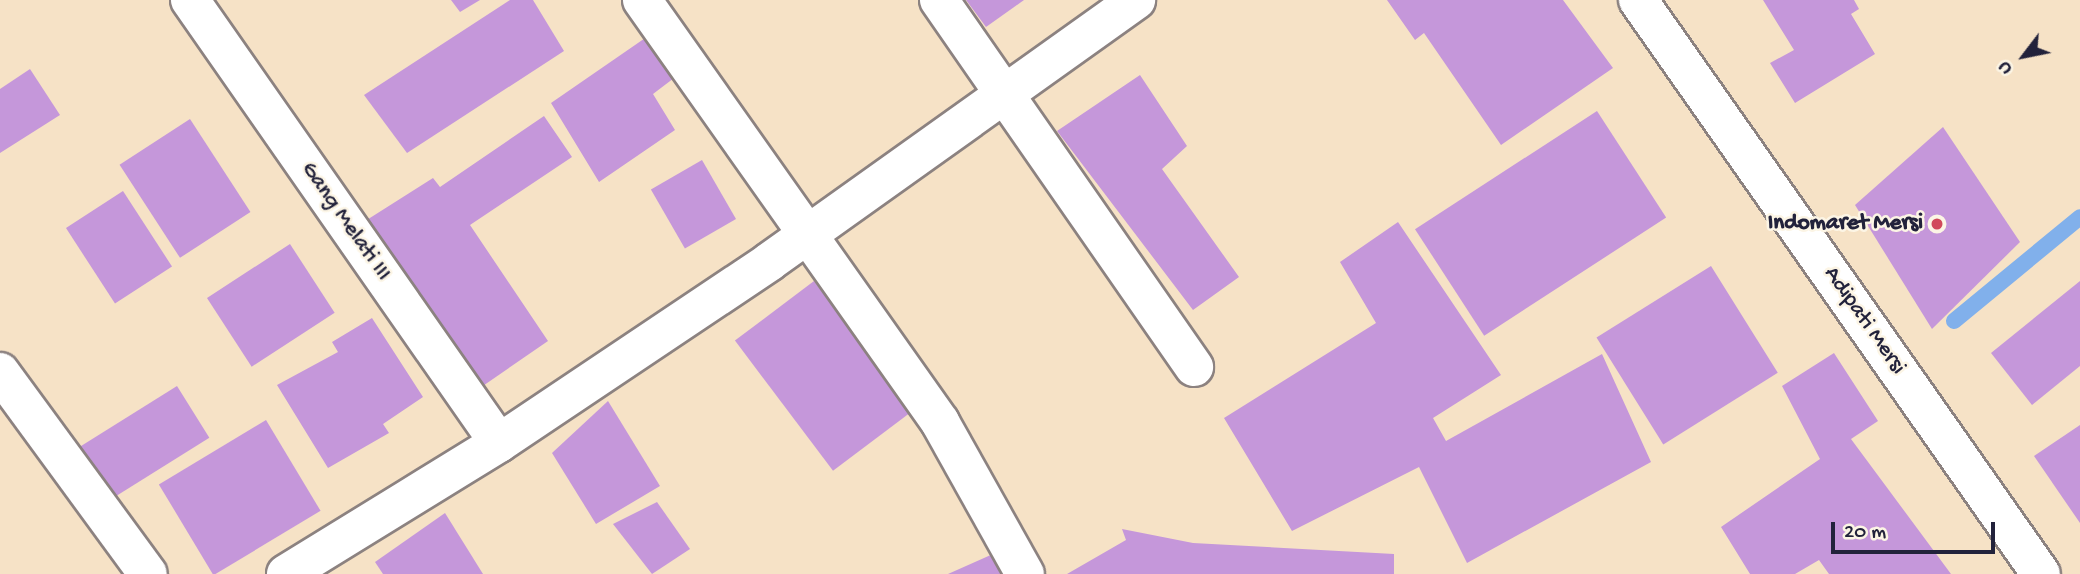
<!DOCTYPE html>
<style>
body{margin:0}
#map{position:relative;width:2080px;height:574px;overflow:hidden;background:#f6e2c6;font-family:"Gochi Hand",sans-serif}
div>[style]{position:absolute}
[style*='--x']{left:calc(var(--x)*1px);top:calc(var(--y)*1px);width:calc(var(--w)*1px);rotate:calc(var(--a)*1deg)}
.stream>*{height:16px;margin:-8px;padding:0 8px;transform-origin:8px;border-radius:8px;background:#81b0eb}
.building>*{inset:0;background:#c597da;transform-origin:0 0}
.roads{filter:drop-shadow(2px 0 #8c8280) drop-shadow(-2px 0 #8c8280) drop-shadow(0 2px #8c8280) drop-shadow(0 -2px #8c8280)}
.minor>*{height:38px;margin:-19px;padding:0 19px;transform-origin:19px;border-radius:19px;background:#fff}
.tertiary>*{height:38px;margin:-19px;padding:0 19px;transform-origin:19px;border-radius:19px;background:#fff}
.dots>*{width:19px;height:19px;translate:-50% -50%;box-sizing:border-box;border:4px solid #fcf5e5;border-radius:50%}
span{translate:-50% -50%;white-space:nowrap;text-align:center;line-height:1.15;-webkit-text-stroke:5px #fcf5e5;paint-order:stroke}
.street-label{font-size:23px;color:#22223b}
.poi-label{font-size:23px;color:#22223b;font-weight:700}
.right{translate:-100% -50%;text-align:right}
.north{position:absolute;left:1989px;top:21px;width:70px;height:70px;-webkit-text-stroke:5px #fcf5e5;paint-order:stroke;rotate:238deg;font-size:19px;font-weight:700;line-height:28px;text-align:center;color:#22223b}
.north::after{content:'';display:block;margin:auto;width:24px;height:32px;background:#22223b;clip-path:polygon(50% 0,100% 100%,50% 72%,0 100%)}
.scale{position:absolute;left:1831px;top:522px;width:164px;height:32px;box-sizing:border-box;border:4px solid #22223b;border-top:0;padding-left:9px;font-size:21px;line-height:24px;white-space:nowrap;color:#22223b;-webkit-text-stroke:5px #fcf5e5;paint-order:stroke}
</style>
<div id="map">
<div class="stream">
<i style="--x:1954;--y:321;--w:163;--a:-39.5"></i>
</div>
<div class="building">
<i style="clip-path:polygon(451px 0,480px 0,460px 12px)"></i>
<i style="clip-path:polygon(510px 0,533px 0,564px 51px,407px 153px,364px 95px)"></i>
<i style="clip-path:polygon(966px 0,1024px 0,986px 27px)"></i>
<i style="clip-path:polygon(1387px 0,1563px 0,1613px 68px,1501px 145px,1424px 33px,1415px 40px)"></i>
<i style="clip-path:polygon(1763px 0,1854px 0,1859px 9px,1851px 14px,1875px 54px,1795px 103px,1770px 63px,1794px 50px)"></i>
<i style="clip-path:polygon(651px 34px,678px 75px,653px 94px,675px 130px,599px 182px,551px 103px)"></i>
<i style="clip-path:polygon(30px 69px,60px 115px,0 153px,0 89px)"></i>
<i style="clip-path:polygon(1140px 75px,1187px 146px,1162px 169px,1239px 277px,1193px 310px,1057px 131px)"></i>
<i style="left:1597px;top:111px;width:127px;height:217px;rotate:57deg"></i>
<i style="clip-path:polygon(544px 116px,572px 157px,470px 225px,548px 341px,477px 390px,362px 223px,433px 178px,440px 187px)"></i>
<i style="left:190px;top:119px;width:111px;height:84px;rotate:57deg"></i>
<i style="clip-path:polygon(1943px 127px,2020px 242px,1932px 329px,1855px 205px)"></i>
<i style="left:702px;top:160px;width:68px;height:59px;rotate:60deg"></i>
<i style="left:123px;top:191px;width:90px;height:68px;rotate:57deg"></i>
<i style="clip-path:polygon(1398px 222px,1501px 375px,1433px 418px,1446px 441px,1602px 354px,1651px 462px,1467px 563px,1419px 467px,1292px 531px,1224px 418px,1376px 323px,1340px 262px)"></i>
<i style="left:290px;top:244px;width:82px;height:99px;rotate:57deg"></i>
<i style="left:1711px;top:266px;width:126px;height:135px;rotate:58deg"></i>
<i style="left:814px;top:281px;width:163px;height:99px;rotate:53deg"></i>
<i style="clip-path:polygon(2080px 281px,2080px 366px,2032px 405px,1991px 353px)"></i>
<i style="clip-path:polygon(372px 318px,423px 397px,383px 424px,389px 433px,328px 468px,277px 385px,338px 352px,332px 342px)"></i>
<i style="clip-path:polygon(1834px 353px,1878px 421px,1851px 439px,1951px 574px,1829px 574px,1819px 560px,1795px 574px,1750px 574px,1721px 527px,1820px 459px,1782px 386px)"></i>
<i style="left:177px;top:386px;width:61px;height:115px;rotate:58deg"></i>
<i style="clip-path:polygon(608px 401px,660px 486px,596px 524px,552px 453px)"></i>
<i style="left:266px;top:420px;width:106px;height:125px;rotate:59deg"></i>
<i style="clip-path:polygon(2080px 425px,2080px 523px,2034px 456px)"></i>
<i style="clip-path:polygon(657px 502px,690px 549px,652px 574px,613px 524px)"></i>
<i style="clip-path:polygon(445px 513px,483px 574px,383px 574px,375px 562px)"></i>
<i style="clip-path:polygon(1122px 529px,1193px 543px,1394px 554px,1394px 574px,1067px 574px,1126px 540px)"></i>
<i style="clip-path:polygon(993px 554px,1022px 574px,948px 574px)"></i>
</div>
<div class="roads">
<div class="minor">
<i style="--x:190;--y:0;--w:540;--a:55.1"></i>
<i style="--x:642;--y:0;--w:517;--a:54.77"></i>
<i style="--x:940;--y:422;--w:174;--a:60.8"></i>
<i style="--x:939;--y:0;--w:447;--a:55.2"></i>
<i style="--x:0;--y:372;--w:250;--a:53.8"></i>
<i style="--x:286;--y:574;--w:250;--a:-31.6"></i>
<i style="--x:499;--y:443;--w:325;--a:-33.8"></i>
<i style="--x:769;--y:262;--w:451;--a:-35.5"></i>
</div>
<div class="tertiary">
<i style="--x:1638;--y:0;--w:701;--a:54.93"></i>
</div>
</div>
<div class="dots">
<i style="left:1937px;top:224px;background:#d1495b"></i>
</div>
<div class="street-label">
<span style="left:345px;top:222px;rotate:55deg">Gang Melati III</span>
<span style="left:1864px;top:321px;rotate:55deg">Adipati Mersi</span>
</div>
<div class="poi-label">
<span class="right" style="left:1923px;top:224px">Indomaret Mersi</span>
</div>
<div class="north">U</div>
<div class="scale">20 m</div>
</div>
